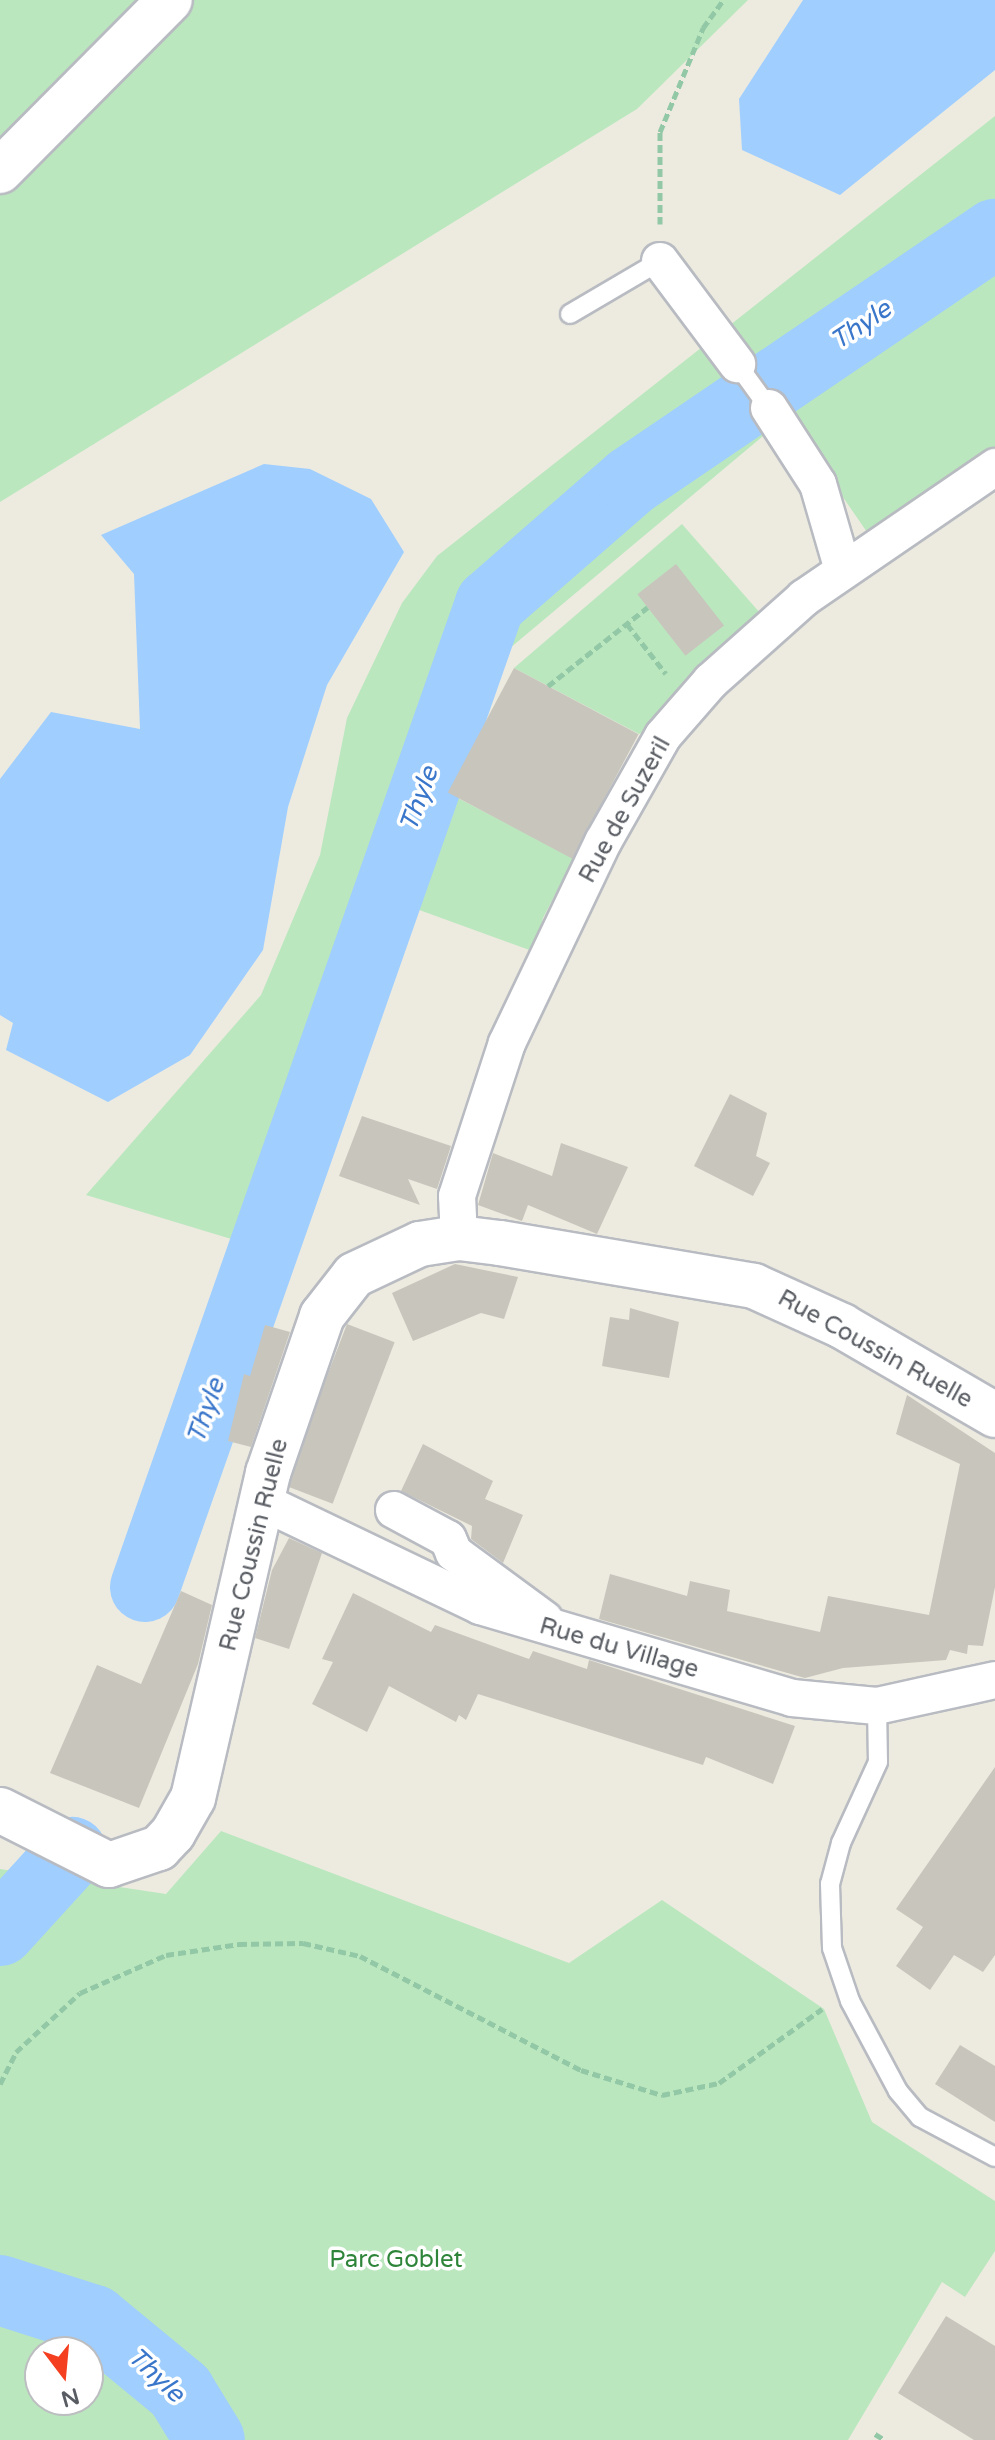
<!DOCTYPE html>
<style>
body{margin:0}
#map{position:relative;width:995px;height:2440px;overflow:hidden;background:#edebe0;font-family:"Varela Round",sans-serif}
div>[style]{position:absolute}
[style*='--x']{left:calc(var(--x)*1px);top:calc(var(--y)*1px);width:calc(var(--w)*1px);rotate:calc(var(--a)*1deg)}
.green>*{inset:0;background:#bbe7be}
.water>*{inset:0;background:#9fceff}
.river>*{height:70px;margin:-35px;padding:0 35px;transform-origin:35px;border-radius:35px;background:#9fceff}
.building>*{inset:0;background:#c8c5bd;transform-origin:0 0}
.path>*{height:5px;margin-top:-2.5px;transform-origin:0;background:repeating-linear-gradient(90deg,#93c8a6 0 8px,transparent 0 12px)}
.roads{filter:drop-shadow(2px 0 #b8bbc1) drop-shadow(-2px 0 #b8bbc1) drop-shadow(0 2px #b8bbc1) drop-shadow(0 -2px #b8bbc1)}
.lane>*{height:18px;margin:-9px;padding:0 9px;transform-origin:9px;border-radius:9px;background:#fff}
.street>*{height:36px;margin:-18px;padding:0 18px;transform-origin:18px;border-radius:18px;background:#fff}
.secondary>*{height:44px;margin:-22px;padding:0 22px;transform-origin:22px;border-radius:22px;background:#fff}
span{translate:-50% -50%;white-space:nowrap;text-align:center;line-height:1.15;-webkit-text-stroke:7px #fff;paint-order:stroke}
.street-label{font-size:24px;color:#595d63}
.park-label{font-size:24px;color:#2e8539}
.water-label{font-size:26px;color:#3a76ca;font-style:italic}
.north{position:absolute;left:24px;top:2336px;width:80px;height:80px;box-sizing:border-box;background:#fff;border:2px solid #bdbec1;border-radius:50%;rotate:164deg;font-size:22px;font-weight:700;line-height:32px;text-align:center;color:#595d63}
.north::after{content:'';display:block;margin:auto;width:28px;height:36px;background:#f43f20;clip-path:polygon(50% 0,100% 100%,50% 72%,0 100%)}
</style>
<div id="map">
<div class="green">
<i style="clip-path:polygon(0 0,748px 0,637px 109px,0 502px)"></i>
<i style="clip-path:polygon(995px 116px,995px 453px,869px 535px,787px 416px,503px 654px,414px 827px,281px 1254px,86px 1195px,261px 995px,320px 855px,347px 718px,402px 603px,437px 556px)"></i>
<i style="clip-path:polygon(682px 524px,768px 622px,647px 730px,639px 734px,514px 668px)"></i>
<i style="clip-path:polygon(448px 793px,574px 858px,543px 918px,535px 952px,411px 907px)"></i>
<i style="clip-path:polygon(evenodd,221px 1831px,569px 1963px,662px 1900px,824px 2009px,872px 2122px,995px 2201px,995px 2251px,965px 2297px,942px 2282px,848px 2440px,0 2440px,0 1869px,166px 1894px,221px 1831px,40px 2352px,88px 2352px,88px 2400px,40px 2400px,40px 2352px)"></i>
</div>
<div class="water">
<i style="clip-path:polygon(803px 0,995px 0,995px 70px,840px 195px,742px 150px,739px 99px)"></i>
<i style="clip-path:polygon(264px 464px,310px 469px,371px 499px,404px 552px,327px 685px,288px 807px,263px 950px,190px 1055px,108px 1102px,6px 1050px,13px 1023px,0 1015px,0 779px,51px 712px,140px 729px,134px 574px,101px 535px)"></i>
</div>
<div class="river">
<i style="--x:145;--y:1587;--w:1042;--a:-70.66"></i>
<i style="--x:490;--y:604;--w:187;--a:-41.1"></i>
<i style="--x:631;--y:481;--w:440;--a:-34.2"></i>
<i style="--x:0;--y:1931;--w:107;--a:-47.7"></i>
<i style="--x:0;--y:2290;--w:99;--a:17.7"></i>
<i style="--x:94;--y:2320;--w:112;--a:39.5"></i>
<i style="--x:180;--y:2391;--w:57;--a:58.5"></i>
</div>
<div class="building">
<i style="left:676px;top:564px;width:78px;height:49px;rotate:52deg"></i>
<i style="left:514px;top:668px;width:141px;height:141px;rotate:28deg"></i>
<i style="clip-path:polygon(730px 1094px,767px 1113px,756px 1156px,770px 1163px,753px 1196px,694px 1166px)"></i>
<i style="clip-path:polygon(362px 1116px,451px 1146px,437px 1189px,408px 1179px,420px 1205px,339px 1176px)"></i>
<i style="clip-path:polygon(561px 1143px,628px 1167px,597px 1234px,528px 1205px,522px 1221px,478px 1205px,493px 1153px,552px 1176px)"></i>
<i style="clip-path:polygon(455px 1264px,518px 1277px,504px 1319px,481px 1313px,413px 1341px,392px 1293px)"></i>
<i style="clip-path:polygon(630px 1308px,679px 1322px,669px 1378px,602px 1366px,610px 1317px,629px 1320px)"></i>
<i style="left:347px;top:1324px;width:51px;height:173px;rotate:21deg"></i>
<i style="clip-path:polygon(265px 1325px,290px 1332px,251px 1447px,228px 1441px,244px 1374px,250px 1376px)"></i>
<i style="clip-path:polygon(907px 1395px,995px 1453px,995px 1587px,983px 1646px,968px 1645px,967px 1654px,950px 1650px,946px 1660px,843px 1668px,805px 1678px,599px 1619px,610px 1574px,687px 1596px,690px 1581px,730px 1590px,727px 1611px,820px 1632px,828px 1596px,929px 1615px,960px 1464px,896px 1434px)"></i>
<i style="clip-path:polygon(423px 1444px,493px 1481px,485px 1499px,523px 1515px,503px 1563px,471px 1539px,472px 1526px,401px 1491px)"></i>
<i style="clip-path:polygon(289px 1538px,322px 1553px,289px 1649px,255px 1638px,272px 1570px)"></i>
<i style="clip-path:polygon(181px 1591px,212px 1605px,198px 1664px,139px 1808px,50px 1773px,97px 1665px,141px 1684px)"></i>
<i style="clip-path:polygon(353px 1593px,431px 1632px,435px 1625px,529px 1659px,533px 1651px,587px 1669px,589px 1660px,795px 1726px,773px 1784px,706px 1757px,703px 1765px,478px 1694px,466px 1720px,459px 1715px,456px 1722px,389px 1686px,367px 1732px,312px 1704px,333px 1662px,322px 1659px)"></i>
<i style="clip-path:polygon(995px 1767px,995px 1955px,983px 1972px,954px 1955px,930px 1990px,896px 1966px,923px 1927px,896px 1909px)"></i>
<i style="clip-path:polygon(960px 2045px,995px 2066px,995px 2122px,935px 2084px)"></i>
<i style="clip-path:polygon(946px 2316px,995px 2346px,995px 2440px,974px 2440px,898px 2393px)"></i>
</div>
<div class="path">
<i style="--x:660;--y:224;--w:92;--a:-90"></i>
<i style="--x:660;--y:132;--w:113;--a:-67.5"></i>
<i style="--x:703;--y:28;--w:34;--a:-54"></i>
<i style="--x:627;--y:624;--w:63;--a:52"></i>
<i style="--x:548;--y:686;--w:127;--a:-38.3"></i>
<i style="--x:0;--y:2084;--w:36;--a:-63"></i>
<i style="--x:16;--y:2052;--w:87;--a:-42.7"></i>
<i style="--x:80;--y:1993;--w:94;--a:-23.8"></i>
<i style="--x:166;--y:1955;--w:74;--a:-8.6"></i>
<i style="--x:239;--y:1944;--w:64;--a:-0.9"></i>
<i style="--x:303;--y:1943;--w:58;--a:12.8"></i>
<i style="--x:360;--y:1956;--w:249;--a:27.3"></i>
<i style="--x:581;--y:2070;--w:85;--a:17.2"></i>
<i style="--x:662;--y:2095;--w:58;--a:-11.9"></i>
<i style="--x:719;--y:2083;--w:127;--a:-35.7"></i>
<i style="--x:875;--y:2434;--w:12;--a:31"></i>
</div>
<div class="roads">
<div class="lane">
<i style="--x:570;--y:314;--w:104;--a:-30.5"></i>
<i style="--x:737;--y:364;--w:54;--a:54"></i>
<i style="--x:877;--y:1706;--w:56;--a:89"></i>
<i style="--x:878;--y:1762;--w:89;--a:114.6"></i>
<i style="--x:841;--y:1843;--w:42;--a:105"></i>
<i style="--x:830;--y:1884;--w:64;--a:88.2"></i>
<i style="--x:832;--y:1948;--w:56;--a:71.2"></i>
<i style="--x:850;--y:2001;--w:102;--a:61.9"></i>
<i style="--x:898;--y:2091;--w:34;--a:50"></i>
<i style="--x:920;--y:2117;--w:85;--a:28.1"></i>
</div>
<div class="street">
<i style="--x:660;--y:261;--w:129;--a:53.2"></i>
<i style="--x:769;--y:408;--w:90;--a:57.2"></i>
<i style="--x:818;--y:484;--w:90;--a:73.8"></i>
<i style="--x:459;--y:1238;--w:42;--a:-92.7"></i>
<i style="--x:457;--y:1196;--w:161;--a:-71.9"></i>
<i style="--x:507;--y:1043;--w:223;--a:-64.5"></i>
<i style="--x:603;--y:842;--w:122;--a:-60.5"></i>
<i style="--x:663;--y:736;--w:73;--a:-48.9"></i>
<i style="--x:711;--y:681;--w:125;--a:-41.7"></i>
<i style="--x:804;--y:598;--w:232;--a:-34.4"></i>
<i style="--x:263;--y:1502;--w:241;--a:25.6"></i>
<i style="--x:480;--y:1606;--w:325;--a:16.4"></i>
<i style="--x:792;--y:1698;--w:85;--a:5.4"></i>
<i style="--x:877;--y:1706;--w:121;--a:-12.4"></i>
<i style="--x:394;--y:1510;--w:61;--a:28.2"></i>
<i style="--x:448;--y:1539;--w:15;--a:67"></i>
<i style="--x:454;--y:1553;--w:112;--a:36.3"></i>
</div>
<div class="secondary">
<i style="--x:0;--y:171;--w:241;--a:-45.2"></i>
<i style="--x:0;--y:1810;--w:122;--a:26.8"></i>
<i style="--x:109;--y:1865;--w:53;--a:-18.8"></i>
<i style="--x:159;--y:1848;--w:21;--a:-47"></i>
<i style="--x:173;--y:1833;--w:40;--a:-60.3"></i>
<i style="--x:193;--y:1798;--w:334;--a:-77"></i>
<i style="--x:268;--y:1473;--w:166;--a:-71"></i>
<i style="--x:322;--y:1316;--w:52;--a:-52"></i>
<i style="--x:354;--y:1275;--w:73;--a:-25.2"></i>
<i style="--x:420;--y:1244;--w:39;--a:-9"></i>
<i style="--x:459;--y:1238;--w:41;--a:7"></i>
<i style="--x:500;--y:1243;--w:258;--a:9.6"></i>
<i style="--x:754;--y:1286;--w:97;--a:24.4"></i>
<i style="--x:842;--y:1326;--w:177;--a:30.2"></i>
</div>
</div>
<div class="street-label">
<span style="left:625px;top:810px;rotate:-61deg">Rue de Suzeril</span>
<span style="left:875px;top:1349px;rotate:29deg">Rue Coussin Ruelle</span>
<span style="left:254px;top:1545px;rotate:-76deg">Rue Coussin Ruelle</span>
<span style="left:619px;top:1648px;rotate:16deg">Rue du Village</span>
</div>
<div class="park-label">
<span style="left:396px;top:2260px">Parc Goblet</span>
</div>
<div class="water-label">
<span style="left:861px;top:325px;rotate:-34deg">Thyle</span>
<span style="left:419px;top:799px;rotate:-70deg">Thyle</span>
<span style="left:206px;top:1411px;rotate:-71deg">Thyle</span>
<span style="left:156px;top:2375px;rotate:43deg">Thyle</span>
</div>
<div class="north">N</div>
</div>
